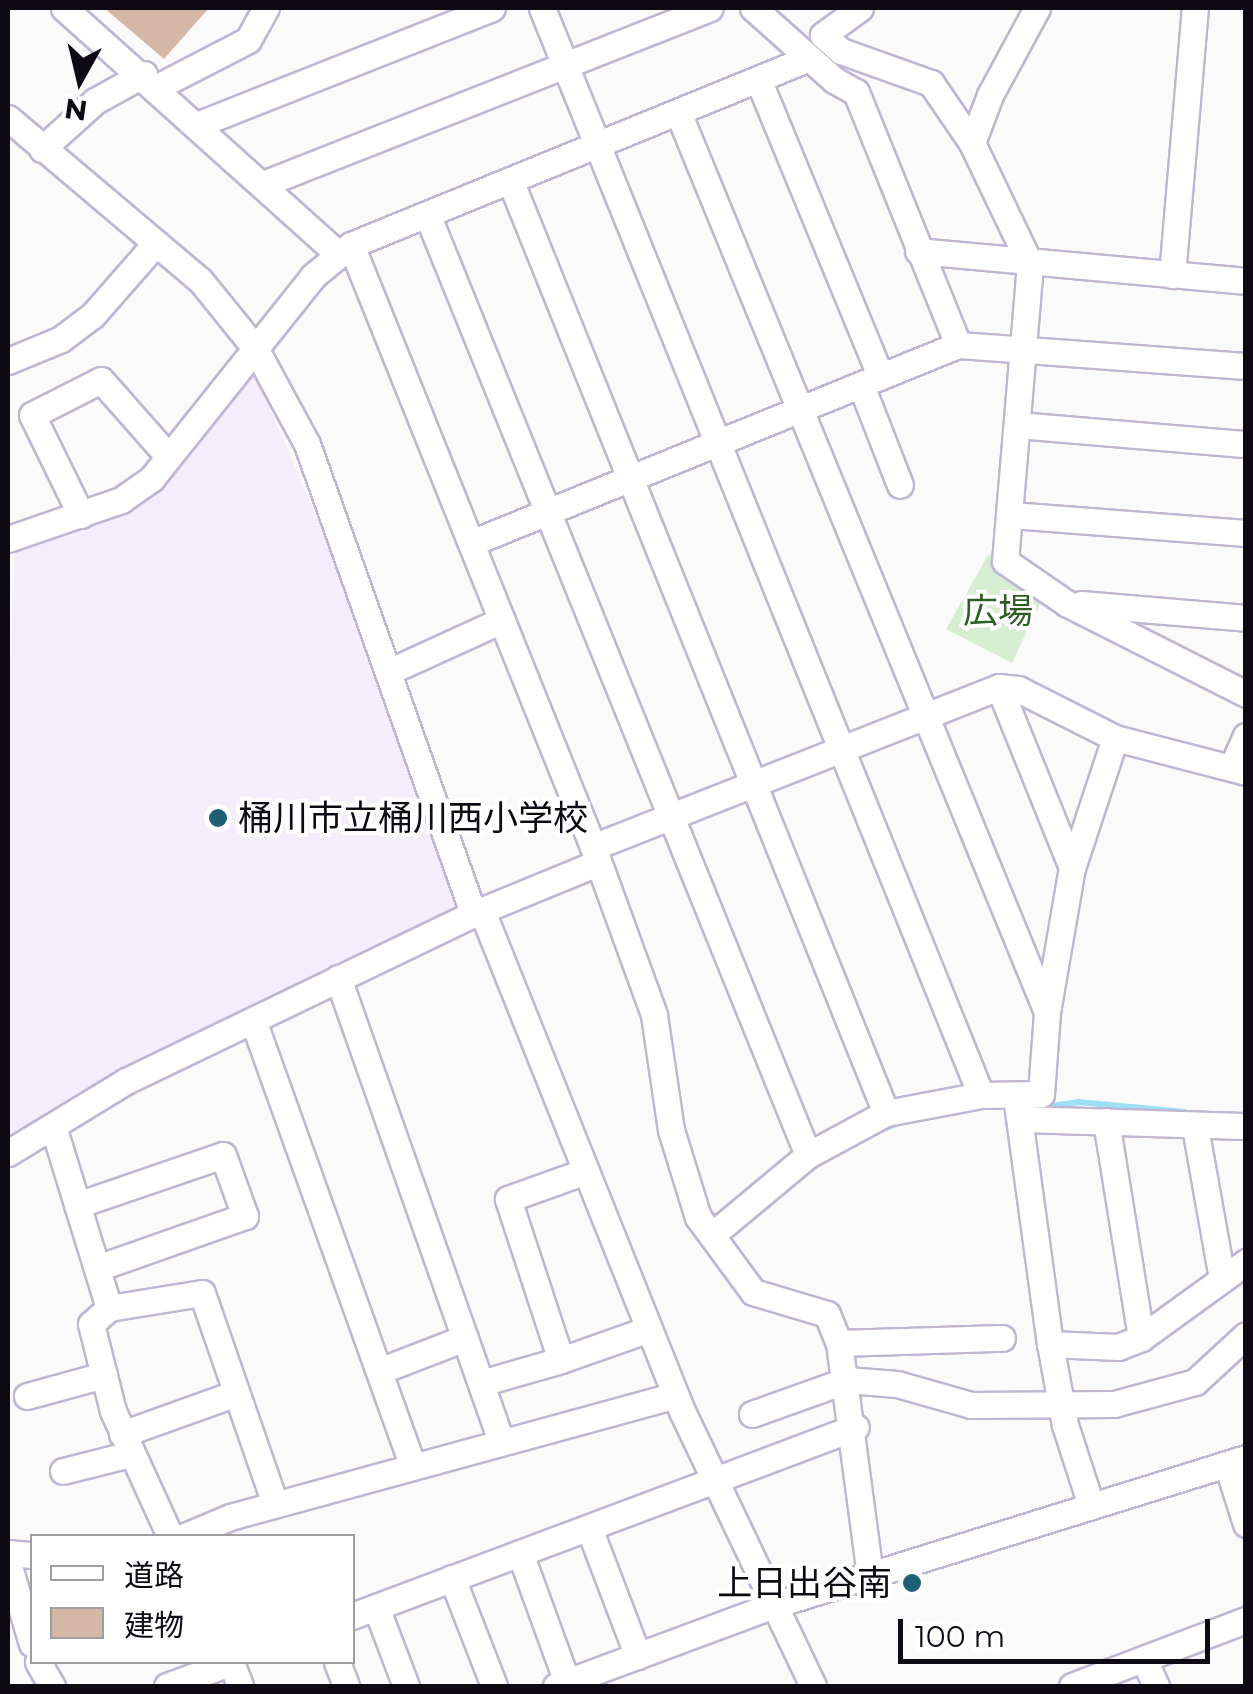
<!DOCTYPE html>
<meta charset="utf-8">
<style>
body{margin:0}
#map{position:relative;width:1253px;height:1694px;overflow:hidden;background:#fafafa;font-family:Montserrat,"Noto Sans JP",sans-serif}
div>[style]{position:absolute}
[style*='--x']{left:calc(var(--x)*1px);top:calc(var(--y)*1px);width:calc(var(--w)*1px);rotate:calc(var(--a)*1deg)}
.built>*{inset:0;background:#f3edfc}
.green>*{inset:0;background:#d6edd1}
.stream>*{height:6px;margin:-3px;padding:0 3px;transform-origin:3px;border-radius:3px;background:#9ddff5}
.building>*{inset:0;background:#d4b7a4}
.roads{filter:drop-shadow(2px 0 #c0b5d2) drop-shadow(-2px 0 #c0b5d2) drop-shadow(0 2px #c0b5d2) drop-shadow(0 -2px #c0b5d2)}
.minor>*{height:25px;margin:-12.5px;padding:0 12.5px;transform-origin:12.5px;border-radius:12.5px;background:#fff}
.dots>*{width:28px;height:28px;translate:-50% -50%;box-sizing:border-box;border:5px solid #fff;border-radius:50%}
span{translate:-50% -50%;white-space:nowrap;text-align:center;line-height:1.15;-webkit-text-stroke:8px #fff;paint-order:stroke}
.park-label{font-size:35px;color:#2e5e24}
.poi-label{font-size:35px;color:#0e0a14}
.left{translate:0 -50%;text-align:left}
.right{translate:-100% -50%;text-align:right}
.frame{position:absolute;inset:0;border:10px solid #0e0a14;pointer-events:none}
.legend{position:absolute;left:30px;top:1534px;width:325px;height:130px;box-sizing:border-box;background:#fff;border:2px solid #9f9da1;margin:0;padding:12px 18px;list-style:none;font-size:30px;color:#0e0a14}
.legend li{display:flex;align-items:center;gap:20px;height:50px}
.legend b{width:50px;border:2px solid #9f9da1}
.north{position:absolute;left:30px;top:30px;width:100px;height:100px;-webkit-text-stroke:8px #fff;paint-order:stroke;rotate:188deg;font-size:28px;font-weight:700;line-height:40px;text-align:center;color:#0e0a14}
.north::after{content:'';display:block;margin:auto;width:35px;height:45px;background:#0e0a14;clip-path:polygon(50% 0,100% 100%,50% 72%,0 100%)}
.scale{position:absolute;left:898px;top:1619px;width:312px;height:45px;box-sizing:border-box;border:5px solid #0e0a14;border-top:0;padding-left:12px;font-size:30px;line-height:35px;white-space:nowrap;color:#0e0a14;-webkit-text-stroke:8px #fff;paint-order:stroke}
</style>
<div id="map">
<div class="built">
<i style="clip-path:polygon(243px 372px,256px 374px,317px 519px,325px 524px,457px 913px,73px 1098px,10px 1138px,8px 732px,15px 549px,122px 513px,170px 473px)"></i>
</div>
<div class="green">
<i style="clip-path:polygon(988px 555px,1046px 591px,1012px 663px,946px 629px)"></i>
</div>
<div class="stream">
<i style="--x:1044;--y:1107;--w:34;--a:-8"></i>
<i style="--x:1078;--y:1102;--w:107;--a:5.3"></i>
<i style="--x:878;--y:1131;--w:28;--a:-21"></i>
</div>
<div class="building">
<i style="clip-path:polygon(104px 8px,209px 8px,164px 59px)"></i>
</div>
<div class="roads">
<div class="minor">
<i style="--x:64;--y:8;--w:367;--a:41.9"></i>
<i style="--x:542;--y:8;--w:1172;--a:68.01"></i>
<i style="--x:753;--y:8;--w:108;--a:41.6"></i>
<i style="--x:834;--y:80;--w:25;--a:29"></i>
<i style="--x:856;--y:92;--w:273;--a:68"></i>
<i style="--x:860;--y:8;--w:46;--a:143.9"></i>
<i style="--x:823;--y:35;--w:24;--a:42"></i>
<i style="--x:841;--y:51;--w:96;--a:19.6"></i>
<i style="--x:931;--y:83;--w:73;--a:55.7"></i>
<i style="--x:1037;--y:8;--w:99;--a:118.4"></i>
<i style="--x:990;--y:95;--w:51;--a:110.6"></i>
<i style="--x:972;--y:143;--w:134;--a:64.4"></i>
<i style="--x:1030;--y:264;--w:298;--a:94.8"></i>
<i style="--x:1005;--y:561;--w:74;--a:34.5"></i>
<i style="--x:1066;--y:603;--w:202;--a:26.8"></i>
<i style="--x:758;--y:79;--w:322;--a:67.6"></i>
<i style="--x:159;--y:86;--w:100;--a:-27.3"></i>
<i style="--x:248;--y:40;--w:37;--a:-61"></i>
<i style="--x:678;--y:112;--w:973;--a:67.71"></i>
<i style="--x:8;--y:118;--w:251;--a:40.2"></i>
<i style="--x:200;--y:280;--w:87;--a:51"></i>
<i style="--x:255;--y:348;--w:109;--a:61.6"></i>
<i style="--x:307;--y:444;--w:498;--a:70.5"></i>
<i style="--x:199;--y:124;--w:315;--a:-21.6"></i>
<i style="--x:42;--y:149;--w:72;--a:-42.2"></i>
<i style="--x:95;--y:101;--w:56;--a:-28.9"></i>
<i style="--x:510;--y:180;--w:1006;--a:68.05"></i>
<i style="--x:263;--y:184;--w:480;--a:-21.5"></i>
<i style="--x:427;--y:214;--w:1015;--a:67.96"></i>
<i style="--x:351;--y:245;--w:649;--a:68.1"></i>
<i style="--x:593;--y:847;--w:179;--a:70"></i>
<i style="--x:654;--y:1015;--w:116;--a:81.6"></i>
<i style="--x:671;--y:1130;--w:91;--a:72.8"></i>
<i style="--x:698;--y:1217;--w:93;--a:53.7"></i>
<i style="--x:753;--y:1292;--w:77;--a:16.6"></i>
<i style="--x:827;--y:1314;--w:31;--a:68"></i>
<i style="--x:839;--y:1343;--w:235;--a:82.4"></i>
<i style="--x:918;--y:251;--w:329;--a:5.2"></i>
<i style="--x:1172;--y:275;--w:268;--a:-85.1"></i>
<i style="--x:8;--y:361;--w:57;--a:-22.5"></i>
<i style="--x:61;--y:339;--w:39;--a:-37"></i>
<i style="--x:92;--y:316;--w:97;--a:-48.8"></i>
<i style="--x:861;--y:385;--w:107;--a:68.7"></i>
<i style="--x:1018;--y:425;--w:229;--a:4.8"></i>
<i style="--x:81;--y:515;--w:111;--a:-116.1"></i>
<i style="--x:32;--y:415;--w:77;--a:-26.9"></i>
<i style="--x:101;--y:380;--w:101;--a:48.6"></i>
<i style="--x:1011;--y:515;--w:236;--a:4.4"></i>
<i style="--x:8;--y:539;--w:120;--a:-19"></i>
<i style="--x:121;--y:500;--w:38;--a:-35"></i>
<i style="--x:152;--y:478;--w:258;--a:-51.4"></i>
<i style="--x:313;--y:276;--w:49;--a:-39.2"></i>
<i style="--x:351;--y:245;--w:495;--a:-22.2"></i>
<i style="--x:471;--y:543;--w:526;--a:-22.13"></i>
<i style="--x:958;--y:345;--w:289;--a:4.2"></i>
<i style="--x:1081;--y:604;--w:166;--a:4.8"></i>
<i style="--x:388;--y:672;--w:125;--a:-24.5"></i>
<i style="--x:999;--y:687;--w:19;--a:6"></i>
<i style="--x:1018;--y:689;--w:109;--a:26.8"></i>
<i style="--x:1115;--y:738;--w:135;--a:14.5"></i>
<i style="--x:1232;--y:767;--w:34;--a:-66"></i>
<i style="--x:593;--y:847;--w:436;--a:-21.5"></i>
<i style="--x:999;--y:687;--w:195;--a:68"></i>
<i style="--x:482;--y:911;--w:539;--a:68.2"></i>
<i style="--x:682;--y:1411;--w:305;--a:64.5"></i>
<i style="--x:338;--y:978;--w:490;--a:70.6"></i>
<i style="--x:253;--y:1020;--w:473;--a:70.3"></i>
<i style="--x:1016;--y:1096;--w:250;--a:82.2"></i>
<i style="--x:1050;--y:1344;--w:82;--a:79.5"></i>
<i style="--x:1065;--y:1425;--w:84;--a:72"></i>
<i style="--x:1021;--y:1119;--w:225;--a:1.8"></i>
<i style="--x:1106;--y:1121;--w:220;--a:80.8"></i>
<i style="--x:53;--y:1126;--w:190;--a:72.9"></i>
<i style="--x:109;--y:1308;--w:24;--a:138"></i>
<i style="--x:91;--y:1324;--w:90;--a:75.8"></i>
<i style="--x:113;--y:1411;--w:137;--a:65.5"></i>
<i style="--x:1195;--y:1127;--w:153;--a:79.9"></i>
<i style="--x:8;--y:1153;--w:138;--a:-31.4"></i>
<i style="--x:126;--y:1081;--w:385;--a:-25.7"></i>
<i style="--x:473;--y:914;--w:132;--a:-22.3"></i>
<i style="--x:586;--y:1171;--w:83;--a:160.3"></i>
<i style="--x:508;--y:1199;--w:169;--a:71.8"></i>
<i style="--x:561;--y:1360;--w:93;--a:-19.4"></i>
<i style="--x:77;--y:1205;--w:154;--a:-18.9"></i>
<i style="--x:223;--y:1155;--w:65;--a:70.2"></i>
<i style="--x:245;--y:1216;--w:157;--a:160.6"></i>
<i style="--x:712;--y:1235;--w:125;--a:-39.8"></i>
<i style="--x:808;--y:1155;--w:89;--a:-28.3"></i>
<i style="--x:886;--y:1113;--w:97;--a:-10.7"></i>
<i style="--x:981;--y:1095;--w:60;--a:-1"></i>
<i style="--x:1041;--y:1094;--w:82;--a:-85.8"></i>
<i style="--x:1047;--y:1012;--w:146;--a:-80.2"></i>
<i style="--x:1072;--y:868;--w:137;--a:-71.7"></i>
<i style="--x:109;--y:1308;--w:94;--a:-9.2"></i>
<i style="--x:202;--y:1293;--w:223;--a:70.9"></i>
<i style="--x:839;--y:1343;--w:163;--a:-1.8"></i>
<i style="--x:1050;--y:1344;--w:68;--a:2.5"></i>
<i style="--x:1118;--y:1347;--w:25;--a:-21"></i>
<i style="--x:1141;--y:1338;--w:130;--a:-35.9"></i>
<i style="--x:379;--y:1371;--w:92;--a:-21"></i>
<i style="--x:481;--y:1383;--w:83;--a:-16"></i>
<i style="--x:27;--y:1396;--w:80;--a:-15.3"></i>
<i style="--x:752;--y:1414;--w:101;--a:-19.7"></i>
<i style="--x:847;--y:1380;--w:50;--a:4.6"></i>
<i style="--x:897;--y:1384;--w:77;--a:15.8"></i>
<i style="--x:971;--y:1405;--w:143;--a:-0.4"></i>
<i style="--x:1114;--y:1404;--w:84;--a:-15.2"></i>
<i style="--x:1195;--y:1382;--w:69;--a:-42.7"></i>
<i style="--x:122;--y:1434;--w:119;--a:-19.7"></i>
<i style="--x:1227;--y:1464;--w:63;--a:72.4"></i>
<i style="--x:63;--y:1471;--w:69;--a:-14.2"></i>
<i style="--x:589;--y:1528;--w:137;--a:69.1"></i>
<i style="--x:185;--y:1536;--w:49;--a:-22.9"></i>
<i style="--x:230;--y:1517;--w:461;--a:-15.3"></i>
<i style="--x:8;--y:1553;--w:24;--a:5"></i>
<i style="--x:520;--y:1553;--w:137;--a:70"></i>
<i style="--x:8;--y:1563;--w:84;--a:73.5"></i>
<i style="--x:452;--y:1578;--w:116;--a:68.7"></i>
<i style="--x:376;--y:1607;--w:85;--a:69.2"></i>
<i style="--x:352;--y:1616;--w:538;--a:-20.56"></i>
<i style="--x:1144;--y:1659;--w:30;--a:66"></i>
<i style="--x:38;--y:1662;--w:28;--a:60"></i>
<i style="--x:231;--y:1662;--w:26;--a:69"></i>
<i style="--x:337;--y:1662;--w:26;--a:69"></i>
<i style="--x:167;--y:1686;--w:69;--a:-20.3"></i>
<i style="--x:556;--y:1686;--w:233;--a:-20.4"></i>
<i style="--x:774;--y:1605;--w:494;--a:-17.3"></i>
<i style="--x:1072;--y:1686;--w:186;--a:-20.8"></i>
</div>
</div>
<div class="dots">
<i style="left:218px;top:818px;background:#1e5f73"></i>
<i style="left:912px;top:1583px;background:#1e5f73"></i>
</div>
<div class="park-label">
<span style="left:998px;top:611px">広場</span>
</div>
<div class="poi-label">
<span class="left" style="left:238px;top:818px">桶川市立桶川西小学校</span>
<span class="right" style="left:892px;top:1583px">上日出谷南</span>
</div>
<div class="frame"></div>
<ul class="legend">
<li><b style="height:12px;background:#fff"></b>道路</li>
<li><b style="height:28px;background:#d4b7a4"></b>建物</li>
</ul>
<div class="north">N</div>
<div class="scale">100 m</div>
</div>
